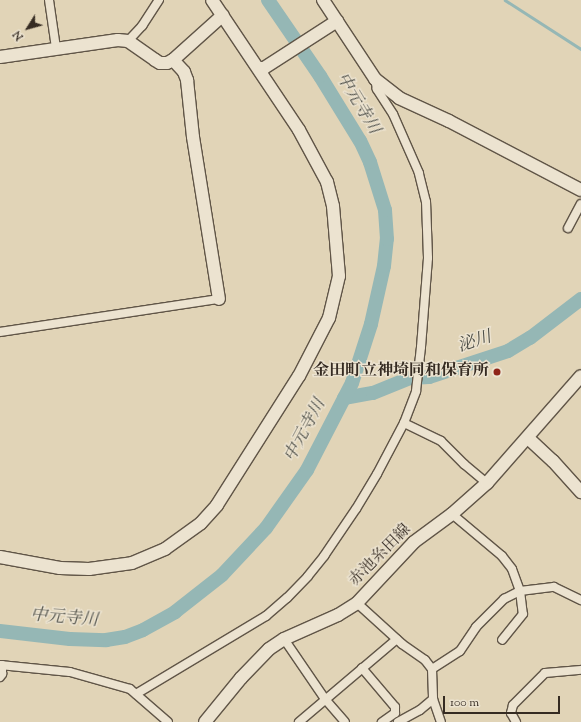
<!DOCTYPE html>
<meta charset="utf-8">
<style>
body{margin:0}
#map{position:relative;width:581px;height:722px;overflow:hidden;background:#e1d4b7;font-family:"Sorts Mill Goudy","Noto Serif JP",serif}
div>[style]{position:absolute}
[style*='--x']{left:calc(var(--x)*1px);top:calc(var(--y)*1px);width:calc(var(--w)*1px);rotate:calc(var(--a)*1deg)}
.stream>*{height:2.5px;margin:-1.25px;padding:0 1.25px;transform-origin:1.25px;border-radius:1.25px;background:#95b7b5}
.river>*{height:14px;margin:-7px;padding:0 7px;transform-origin:7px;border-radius:7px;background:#95b7b5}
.roads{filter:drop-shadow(1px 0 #605547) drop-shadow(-1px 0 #605547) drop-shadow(0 1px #605547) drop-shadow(0 -1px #605547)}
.street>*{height:8px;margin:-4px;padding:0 4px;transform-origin:4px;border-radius:4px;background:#ece3d0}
.secondary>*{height:12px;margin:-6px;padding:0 6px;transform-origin:6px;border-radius:6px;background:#ece3d0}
.dots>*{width:11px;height:11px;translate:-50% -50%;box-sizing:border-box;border:2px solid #ece3d0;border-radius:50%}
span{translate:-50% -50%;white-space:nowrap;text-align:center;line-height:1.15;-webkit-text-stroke:3px #ece3d0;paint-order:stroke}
.poi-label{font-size:16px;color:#352b22;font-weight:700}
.right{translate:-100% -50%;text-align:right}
.street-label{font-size:16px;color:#352b22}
.water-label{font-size:17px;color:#4d4e47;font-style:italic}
.north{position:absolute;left:8px;top:8px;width:40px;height:40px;-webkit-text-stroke:3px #ece3d0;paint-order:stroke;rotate:233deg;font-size:11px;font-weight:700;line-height:16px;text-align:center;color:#352b22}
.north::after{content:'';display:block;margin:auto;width:14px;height:18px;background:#352b22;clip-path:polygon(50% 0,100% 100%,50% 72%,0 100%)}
.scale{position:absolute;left:443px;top:696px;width:117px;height:18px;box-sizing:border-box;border:2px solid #352b22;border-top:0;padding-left:5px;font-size:12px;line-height:14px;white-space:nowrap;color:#352b22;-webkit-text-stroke:3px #ece3d0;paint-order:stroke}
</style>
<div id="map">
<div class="stream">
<i style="--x:505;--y:0;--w:90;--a:32.8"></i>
</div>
<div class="river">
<i style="--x:344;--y:398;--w:29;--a:-10"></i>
<i style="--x:373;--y:393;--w:40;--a:-22"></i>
<i style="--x:410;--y:378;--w:19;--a:-3"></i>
<i style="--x:429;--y:377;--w:83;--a:-18.2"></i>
<i style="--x:508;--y:351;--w:26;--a:-31"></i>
<i style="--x:530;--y:338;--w:64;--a:-37.4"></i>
<i style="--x:0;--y:631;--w:70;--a:6.5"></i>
<i style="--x:70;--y:639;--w:36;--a:2"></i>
<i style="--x:106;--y:640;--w:19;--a:-9"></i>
<i style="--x:125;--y:637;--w:19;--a:-21"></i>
<i style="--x:143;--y:630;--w:37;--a:-29"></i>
<i style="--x:175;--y:612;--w:60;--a:-38.2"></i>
<i style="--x:222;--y:575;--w:64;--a:-46.9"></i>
<i style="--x:266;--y:528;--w:71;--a:-54.7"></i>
<i style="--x:307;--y:470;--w:98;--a:-62.7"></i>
<i style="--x:352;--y:383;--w:62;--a:-72.1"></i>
<i style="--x:371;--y:324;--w:59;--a:-77.4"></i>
<i style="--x:384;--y:266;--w:27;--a:-84"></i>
<i style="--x:387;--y:239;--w:29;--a:-94"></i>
<i style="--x:385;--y:210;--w:50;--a:-107.4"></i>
<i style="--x:370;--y:162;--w:23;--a:-115"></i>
<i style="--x:360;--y:141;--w:76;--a:-121.6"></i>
<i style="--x:320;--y:76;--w:92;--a:-124.4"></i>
</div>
<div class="roads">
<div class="street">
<i style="--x:49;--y:0;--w:49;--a:81.7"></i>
<i style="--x:128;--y:41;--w:21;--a:-47"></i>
<i style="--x:142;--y:26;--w:31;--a:-57"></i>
<i style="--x:568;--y:228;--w:27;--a:-62"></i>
<i style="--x:0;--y:332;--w:221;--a:-8.6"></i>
<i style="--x:404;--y:423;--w:41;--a:25.9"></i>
<i style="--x:441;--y:441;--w:33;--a:45"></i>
<i style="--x:464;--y:464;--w:30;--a:40"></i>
<i style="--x:452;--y:514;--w:65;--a:40"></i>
<i style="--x:502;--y:556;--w:16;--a:52"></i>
<i style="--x:512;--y:569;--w:23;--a:70"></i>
<i style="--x:520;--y:591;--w:23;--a:83"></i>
<i style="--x:523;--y:614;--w:33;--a:129"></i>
<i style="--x:357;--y:603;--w:61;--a:42.3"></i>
<i style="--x:402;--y:644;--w:28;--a:35"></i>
<i style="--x:425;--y:660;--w:11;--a:52"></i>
<i style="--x:432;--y:669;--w:30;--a:88"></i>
<i style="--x:433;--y:699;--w:24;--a:71"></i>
<i style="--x:284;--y:639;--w:73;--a:55.7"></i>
<i style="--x:325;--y:699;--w:30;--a:49"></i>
<i style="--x:0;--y:665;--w:70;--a:5.7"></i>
<i style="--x:70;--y:672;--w:62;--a:15.8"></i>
<i style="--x:130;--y:689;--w:50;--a:41"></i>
<i style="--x:362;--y:668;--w:51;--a:49.8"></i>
<i style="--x:395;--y:707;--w:6;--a:90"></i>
<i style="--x:395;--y:713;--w:16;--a:145"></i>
<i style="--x:432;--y:669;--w:33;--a:-33"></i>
<i style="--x:460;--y:651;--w:29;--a:-56"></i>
<i style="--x:476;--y:627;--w:40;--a:-45"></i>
<i style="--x:504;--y:599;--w:18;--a:-27"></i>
<i style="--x:520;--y:591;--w:34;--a:-7"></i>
<i style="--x:554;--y:587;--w:30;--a:26"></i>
<i style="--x:0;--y:677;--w:4;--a:-56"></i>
<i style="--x:2;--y:674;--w:9;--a:-90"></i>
<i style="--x:136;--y:694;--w:152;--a:-31"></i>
<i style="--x:266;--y:616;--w:28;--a:-41"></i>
<i style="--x:287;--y:598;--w:30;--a:-46"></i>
<i style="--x:308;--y:576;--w:26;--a:-51"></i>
<i style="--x:324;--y:556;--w:57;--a:-55.8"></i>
<i style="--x:356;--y:509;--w:41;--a:-59"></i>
<i style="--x:377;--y:474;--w:58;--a:-62.1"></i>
<i style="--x:404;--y:423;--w:34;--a:-69"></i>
<i style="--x:416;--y:391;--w:44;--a:-83.5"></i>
<i style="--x:421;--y:347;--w:89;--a:-85.5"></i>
<i style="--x:428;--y:258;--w:56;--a:-92"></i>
<i style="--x:426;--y:202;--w:30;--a:-104"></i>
<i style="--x:419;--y:173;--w:64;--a:-113.8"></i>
<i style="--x:393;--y:114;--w:30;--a:-123"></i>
<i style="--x:377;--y:89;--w:10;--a:-101"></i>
<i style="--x:299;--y:722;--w:128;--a:-40.3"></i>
<i style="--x:398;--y:722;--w:25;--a:-29"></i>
<i style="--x:420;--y:710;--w:17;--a:-40"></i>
<i style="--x:516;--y:722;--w:10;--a:-119"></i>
<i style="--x:511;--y:713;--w:8;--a:-76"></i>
<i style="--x:513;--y:705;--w:45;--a:-45"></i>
<i style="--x:545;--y:673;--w:36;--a:-5"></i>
</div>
<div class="secondary">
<i style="--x:323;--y:0;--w:95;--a:56.6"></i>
<i style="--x:375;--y:79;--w:31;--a:38"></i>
<i style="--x:399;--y:98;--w:55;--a:24.7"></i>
<i style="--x:449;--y:121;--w:149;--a:27.6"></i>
<i style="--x:0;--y:57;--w:119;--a:-8.2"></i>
<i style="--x:118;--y:40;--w:10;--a:6"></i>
<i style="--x:128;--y:41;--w:33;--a:35"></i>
<i style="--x:155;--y:60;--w:6;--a:31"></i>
<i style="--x:160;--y:63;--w:7;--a:0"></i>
<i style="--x:167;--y:63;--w:7;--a:-27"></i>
<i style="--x:173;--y:60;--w:67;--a:-42"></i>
<i style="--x:173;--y:60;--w:16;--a:47"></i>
<i style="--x:184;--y:72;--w:9;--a:69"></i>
<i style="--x:187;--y:80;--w:57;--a:84"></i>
<i style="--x:193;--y:137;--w:164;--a:80.9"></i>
<i style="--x:259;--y:68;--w:5;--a:0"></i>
<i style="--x:264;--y:68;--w:87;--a:-32.8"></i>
<i style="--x:528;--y:438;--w:34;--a:43"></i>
<i style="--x:553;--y:461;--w:42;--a:47.9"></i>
<i style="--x:0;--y:557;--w:61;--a:10.4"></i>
<i style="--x:60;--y:568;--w:29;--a:2"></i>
<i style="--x:89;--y:569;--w:43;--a:-7.9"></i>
<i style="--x:132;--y:563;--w:36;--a:-23"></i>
<i style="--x:165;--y:549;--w:44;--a:-35.8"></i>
<i style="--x:201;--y:523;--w:24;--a:-48"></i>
<i style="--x:217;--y:505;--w:153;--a:-57.6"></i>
<i style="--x:299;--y:376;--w:65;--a:-62.7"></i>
<i style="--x:329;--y:318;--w:43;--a:-76.6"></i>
<i style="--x:339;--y:276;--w:70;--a:-94.9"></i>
<i style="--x:333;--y:206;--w:25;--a:-104"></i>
<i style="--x:327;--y:182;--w:59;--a:-118.3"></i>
<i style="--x:299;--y:130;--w:156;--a:-123.8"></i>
<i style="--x:205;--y:722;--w:57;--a:-50.7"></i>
<i style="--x:241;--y:678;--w:40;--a:-46"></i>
<i style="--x:269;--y:649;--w:18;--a:-34"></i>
<i style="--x:284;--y:639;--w:59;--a:-24"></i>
<i style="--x:338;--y:615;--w:22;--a:-32"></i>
<i style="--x:357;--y:603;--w:83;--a:-46.9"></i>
<i style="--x:414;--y:542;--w:47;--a:-36.4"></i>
<i style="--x:452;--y:514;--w:47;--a:-41.5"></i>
<i style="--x:487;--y:483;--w:142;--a:-48.7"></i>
</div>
</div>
<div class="dots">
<i style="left:497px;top:372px;background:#8f2418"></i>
</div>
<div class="poi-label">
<span class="right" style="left:489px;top:372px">金田町立神埼同和保育所</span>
</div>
<div class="street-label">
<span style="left:381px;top:556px;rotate:-45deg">赤池糸田線</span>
</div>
<div class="water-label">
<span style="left:357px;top:104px;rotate:59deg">中元寺川</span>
<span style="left:475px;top:343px;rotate:-18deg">泌川</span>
<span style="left:306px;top:431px;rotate:-62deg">中元寺川</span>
<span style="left:64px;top:619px;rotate:5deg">中元寺川</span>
</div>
<div class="north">N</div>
<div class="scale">100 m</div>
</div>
